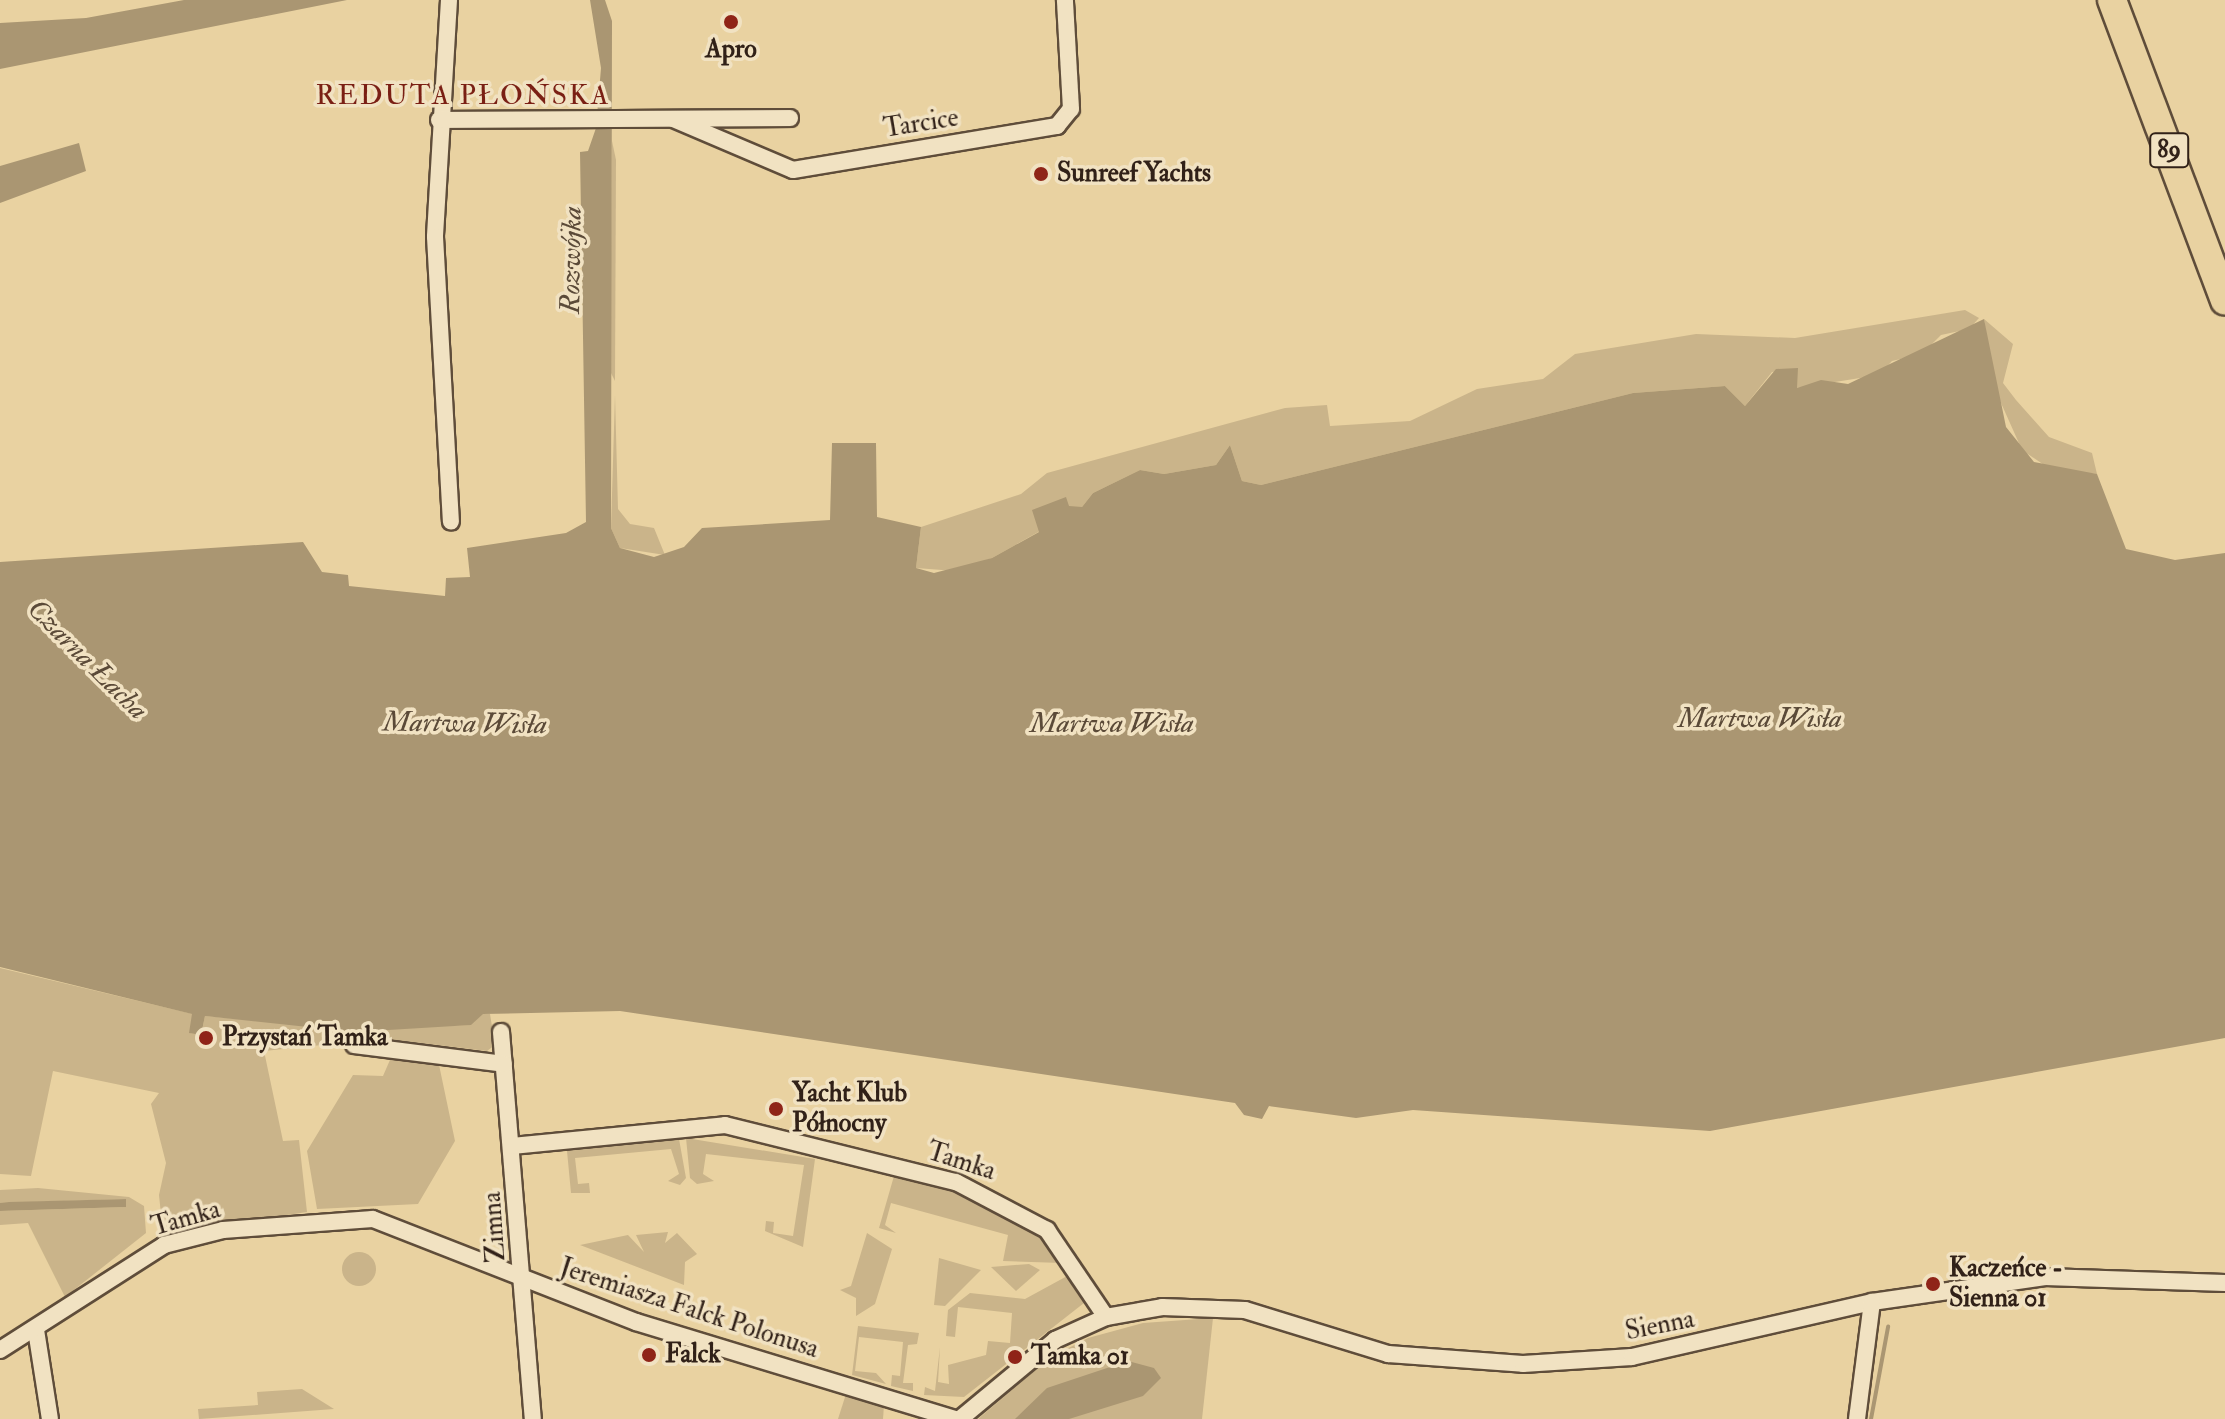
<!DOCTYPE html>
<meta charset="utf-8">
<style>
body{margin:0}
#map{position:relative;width:2225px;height:1419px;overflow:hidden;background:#e9d2a1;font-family:"IM FELL Double Pica",serif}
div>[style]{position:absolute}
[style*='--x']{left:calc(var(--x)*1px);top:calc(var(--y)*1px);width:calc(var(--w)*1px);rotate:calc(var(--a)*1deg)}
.green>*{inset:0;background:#cab48a}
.round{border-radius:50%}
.water>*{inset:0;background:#aa9672}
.stream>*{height:4px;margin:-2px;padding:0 2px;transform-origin:2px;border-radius:2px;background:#aa9672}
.roads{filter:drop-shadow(2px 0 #5f4d3a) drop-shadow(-2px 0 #5f4d3a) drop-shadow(0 2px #5f4d3a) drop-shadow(0 -2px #5f4d3a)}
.street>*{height:16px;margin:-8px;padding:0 8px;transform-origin:8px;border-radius:8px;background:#f1e2c2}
.highway>*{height:28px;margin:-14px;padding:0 14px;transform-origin:14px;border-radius:14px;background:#e9d2a1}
.dots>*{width:22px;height:22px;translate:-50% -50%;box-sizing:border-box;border:4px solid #f1e2c2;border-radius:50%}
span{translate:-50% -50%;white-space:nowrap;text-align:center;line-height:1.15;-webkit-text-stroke:7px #f1e2c2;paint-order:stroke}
.shield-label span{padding:2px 6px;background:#f1e2c2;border:2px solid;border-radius:6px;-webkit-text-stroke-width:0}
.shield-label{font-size:24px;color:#312118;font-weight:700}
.poi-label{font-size:26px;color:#312118;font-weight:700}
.left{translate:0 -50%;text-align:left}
.street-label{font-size:26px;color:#312118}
.neighbourhood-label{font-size:28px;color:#7a1f14;letter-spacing:2px}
.water-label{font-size:28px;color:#5b4a38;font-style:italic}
</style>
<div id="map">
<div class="green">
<i style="clip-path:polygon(612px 141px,616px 160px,615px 381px,610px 371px)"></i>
<i style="clip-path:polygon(1965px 310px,1979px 318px,1969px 329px,1941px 335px,1922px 354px,1892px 361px,1879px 375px,1797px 388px,1797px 369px,1772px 372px,1745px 406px,1725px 386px,1633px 393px,1261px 485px,1242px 481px,1230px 445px,1216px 465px,1164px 474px,1140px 470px,1093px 493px,1082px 507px,1033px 510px,1040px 531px,992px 558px,955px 571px,916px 568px,921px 527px,1021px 494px,1047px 473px,1285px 408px,1327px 405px,1330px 426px,1410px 421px,1477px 389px,1543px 379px,1575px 354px,1696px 334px,1795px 338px)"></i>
<i style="clip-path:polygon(1984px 319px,2013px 344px,2003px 383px,2016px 400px,2049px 437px,2092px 453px,2097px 474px,2053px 471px,2022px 450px,1993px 385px)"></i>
<i style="clip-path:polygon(615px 395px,618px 509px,630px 524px,654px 528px,665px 555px,620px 548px,611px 528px)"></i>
<i style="clip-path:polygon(0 968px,193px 1014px,190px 1033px,201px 1035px,205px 1016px,355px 1029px,351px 1042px,264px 1051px,283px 1141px,299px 1140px,307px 1212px,163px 1234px,159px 1195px,166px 1163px,151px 1104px,159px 1093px,53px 1071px,31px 1176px,0 1174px)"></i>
<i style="clip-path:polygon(482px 1014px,490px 1014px,495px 1045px,487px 1051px,380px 1038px,369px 1028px,470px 1025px)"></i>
<i style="clip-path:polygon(393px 1053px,438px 1060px,455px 1141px,418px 1204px,317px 1209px,307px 1151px,353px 1075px,383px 1076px)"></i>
<i style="clip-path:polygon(686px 1138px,815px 1159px,803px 1247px,765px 1231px,766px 1221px,774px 1222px,773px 1233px,793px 1236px,804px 1165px,706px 1154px,703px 1174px,714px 1181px,697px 1184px,690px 1178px)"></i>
<i style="clip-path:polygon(679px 1139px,686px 1178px,680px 1185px,668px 1181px,679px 1174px,671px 1149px,575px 1158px,578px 1184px,589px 1183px,590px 1193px,571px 1193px,567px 1151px)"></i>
<i style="clip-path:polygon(894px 1176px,971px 1197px,1034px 1231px,1062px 1263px,1003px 1261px,1008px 1235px,891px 1203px,885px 1225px,896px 1233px,879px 1228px)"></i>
<i style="clip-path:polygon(38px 1188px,129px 1197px,144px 1206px,146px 1233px,65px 1297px,28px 1223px,0 1225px,0 1211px,126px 1207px,126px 1199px,0 1203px,0 1190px)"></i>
<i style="clip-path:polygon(668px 1232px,665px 1243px,677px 1233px,697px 1254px,685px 1262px,684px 1285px,580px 1245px,628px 1235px,644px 1252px,636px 1235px)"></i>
<i style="clip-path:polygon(867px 1233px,892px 1249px,875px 1304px,856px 1316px,856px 1298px,840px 1290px,851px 1286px)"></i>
<i class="round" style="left:342px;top:1252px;width:34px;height:34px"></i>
<i style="clip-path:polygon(939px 1258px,981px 1270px,945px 1306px,934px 1305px)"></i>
<i style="clip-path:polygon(1029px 1264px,1040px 1270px,1016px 1291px,991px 1267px)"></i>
<i style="clip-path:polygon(1069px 1275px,1084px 1303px,964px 1397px,924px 1395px,925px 1387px,935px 1391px,940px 1347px,938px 1382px,949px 1384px,948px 1365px,986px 1355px,988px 1341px,1010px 1343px,1012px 1313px,958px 1307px,955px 1337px,946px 1336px,948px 1310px,970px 1293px,1025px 1299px)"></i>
<i style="clip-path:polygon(1213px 1318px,1202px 1419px,978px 1419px,1051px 1357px,1088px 1338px,1143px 1323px)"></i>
<i style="clip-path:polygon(858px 1326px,919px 1333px,917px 1344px,908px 1345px,903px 1383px,913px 1383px,913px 1391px,891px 1386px,892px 1375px,900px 1376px,903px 1342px,859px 1337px,855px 1371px,876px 1373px,886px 1384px,852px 1375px)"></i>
<i style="clip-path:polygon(302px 1389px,334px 1409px,199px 1419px,198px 1409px,258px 1405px,257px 1392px)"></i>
<i style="clip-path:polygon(846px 1394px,884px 1405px,883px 1419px,838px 1419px)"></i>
</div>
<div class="water">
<i style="clip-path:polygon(184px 0,347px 0,0 69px,0 23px,86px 18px)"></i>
<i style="clip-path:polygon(590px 0,605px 0,612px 21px,611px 528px,620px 548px,654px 557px,684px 547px,702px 528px,830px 520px,832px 443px,876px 443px,877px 517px,921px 527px,916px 568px,934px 573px,992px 558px,1039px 532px,1032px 510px,1066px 497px,1069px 506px,1082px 507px,1093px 493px,1140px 470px,1164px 474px,1216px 465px,1230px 445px,1242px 481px,1261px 485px,1633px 393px,1725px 386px,1745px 406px,1776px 369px,1798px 368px,1797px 388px,1821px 380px,1848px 384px,1984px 319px,2006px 427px,2034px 462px,2097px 474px,2126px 549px,2175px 560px,2225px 553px,2225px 1038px,1710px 1131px,1413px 1110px,1356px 1118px,1269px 1106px,1262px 1119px,1244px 1115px,1235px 1103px,620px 1011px,483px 1014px,471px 1025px,355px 1032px,205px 1016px,201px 1035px,189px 1033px,192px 1014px,0 967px,0 562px,303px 542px,322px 572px,348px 575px,349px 586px,445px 596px,446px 578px,470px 577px,467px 548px,566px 533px,586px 522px,580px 152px,588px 151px,596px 128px,601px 68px)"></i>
<i style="clip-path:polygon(79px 143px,86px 171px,0 203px,0 166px)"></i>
<i style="clip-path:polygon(126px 1199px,126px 1207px,0 1211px,0 1203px,9px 1202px)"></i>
<i style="clip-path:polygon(1128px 1361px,1154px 1368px,1161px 1378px,1143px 1396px,1069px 1419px,1015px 1419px,1047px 1388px)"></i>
</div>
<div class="stream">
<i style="--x:1871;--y:1419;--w:94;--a:-79.5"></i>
</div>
<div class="roads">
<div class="street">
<i style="--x:449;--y:0;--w:237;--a:93.4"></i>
<i style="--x:435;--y:237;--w:285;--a:86.8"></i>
<i style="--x:673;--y:119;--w:130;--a:23"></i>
<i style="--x:793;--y:170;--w:268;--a:-9.5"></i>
<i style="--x:1057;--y:126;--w:22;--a:-51"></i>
<i style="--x:1071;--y:109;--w:109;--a:-93.2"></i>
<i style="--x:439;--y:120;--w:351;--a:-0.3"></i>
<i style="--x:501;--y:1032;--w:388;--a:85.3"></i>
<i style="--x:354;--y:1045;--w:151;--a:7.2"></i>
<i style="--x:512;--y:1146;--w:214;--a:-5.6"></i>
<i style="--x:725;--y:1125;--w:238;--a:13.9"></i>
<i style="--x:956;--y:1182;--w:103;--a:27.8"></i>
<i style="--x:1047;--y:1230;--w:105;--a:55.9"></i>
<i style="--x:36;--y:1330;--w:90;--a:81.1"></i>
<i style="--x:0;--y:1350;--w:195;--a:-32.6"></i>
<i style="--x:164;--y:1245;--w:61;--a:-14.3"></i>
<i style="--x:223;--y:1230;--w:150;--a:-4.2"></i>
<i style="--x:373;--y:1219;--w:282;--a:21.4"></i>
<i style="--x:636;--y:1322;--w:334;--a:16.9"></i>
<i style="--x:960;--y:1419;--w:124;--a:-39.7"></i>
<i style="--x:1055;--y:1340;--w:56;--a:-24.3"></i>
<i style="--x:1106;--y:1317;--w:57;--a:-10.1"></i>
<i style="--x:1162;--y:1307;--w:83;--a:2.1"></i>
<i style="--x:1245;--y:1310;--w:150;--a:17.1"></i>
<i style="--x:1388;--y:1354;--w:135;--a:4.2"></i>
<i style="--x:1523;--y:1364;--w:109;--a:-3.7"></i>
<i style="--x:1632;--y:1357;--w:246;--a:-12.9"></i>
<i style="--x:1872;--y:1302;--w:175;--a:-8.2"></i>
<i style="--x:2045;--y:1277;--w:180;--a:1.9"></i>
<i style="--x:1857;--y:1419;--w:118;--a:-82.7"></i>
</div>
<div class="highway">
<i style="--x:2112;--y:0;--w:321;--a:69.4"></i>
</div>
</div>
<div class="dots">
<i style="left:731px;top:22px;background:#8f2418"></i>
<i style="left:1041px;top:174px;background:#8f2418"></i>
<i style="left:206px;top:1038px;background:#8f2418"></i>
<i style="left:776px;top:1109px;background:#8f2418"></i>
<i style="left:1933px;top:1284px;background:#8f2418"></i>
<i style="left:649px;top:1355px;background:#8f2418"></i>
<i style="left:1015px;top:1357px;background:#8f2418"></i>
</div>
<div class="shield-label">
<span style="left:2169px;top:150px">89</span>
</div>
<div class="poi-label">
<span style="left:731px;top:50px">Apro</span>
<span class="left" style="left:1057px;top:174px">Sunreef Yachts</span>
<span class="left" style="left:222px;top:1038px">Przystań Tamka</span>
<span class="left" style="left:792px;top:1109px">Yacht Klub<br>Północny</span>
<span class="left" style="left:1949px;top:1284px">Kaczeńce -<br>Sienna 01</span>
<span class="left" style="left:665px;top:1355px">Falck</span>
<span class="left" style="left:1031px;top:1357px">Tamka 01</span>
</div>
<div class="street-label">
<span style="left:921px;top:124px;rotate:-9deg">Tarcice</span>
<span style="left:961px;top:1162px;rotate:18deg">Tamka</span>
<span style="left:186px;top:1219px;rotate:-16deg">Tamka</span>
<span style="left:495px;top:1227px;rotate:-94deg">Zimna</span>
<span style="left:689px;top:1309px;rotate:18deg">Jeremiasza Falck Polonusa</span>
<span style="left:1660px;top:1326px;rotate:-11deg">Sienna</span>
</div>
<div class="neighbourhood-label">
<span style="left:463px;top:96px">REDUTA PŁOŃSKA</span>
</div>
<div class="water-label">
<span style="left:572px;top:260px;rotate:-89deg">Rozwójka</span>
<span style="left:87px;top:660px;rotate:45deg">Czarna Łacha</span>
<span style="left:1760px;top:719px">Martwa Wisła</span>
<span style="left:465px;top:724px;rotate:1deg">Martwa Wisła</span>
<span style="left:1112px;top:724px">Martwa Wisła</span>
</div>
</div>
